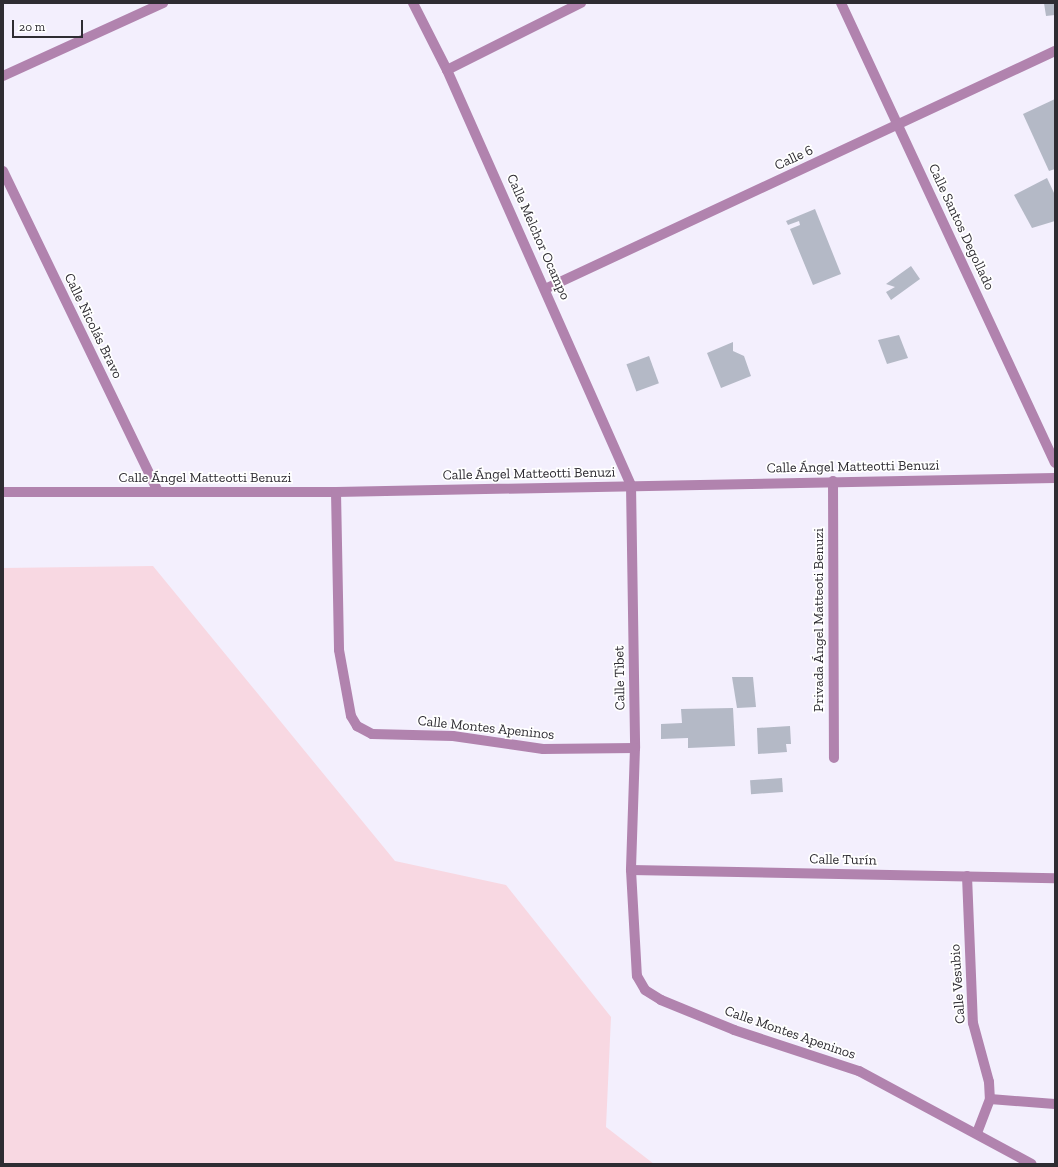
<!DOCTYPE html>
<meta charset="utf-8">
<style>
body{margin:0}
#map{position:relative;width:1058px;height:1167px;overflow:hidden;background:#f3effd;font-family:"Zilla Slab",serif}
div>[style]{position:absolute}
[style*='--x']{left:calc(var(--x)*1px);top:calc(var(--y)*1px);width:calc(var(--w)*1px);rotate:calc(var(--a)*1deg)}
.green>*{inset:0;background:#f8d8e2}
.building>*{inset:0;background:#b4b9c6;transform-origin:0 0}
.minor>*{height:10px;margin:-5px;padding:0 5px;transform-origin:5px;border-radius:5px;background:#b183ae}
span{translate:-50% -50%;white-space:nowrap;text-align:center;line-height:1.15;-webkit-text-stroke:3.5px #fff;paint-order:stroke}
.street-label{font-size:14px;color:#2e2c32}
.frame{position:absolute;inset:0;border:4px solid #2e2c32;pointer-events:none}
.scale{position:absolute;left:12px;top:20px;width:71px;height:18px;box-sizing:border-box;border:2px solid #2e2c32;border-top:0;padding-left:5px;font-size:12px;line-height:14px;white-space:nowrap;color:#2e2c32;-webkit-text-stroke:3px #fff;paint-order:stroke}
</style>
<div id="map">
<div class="green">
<i style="clip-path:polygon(153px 566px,395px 861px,506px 885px,611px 1017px,606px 1127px,654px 1164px,3px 1164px,3px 568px)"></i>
</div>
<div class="building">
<i style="clip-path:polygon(1044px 3px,1055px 3px,1055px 15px,1046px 16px)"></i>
<i style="clip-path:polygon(1055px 99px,1055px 169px,1049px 171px,1023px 114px)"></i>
<i style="clip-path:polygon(1047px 178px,1055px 195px,1055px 221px,1032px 228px,1014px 195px)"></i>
<i style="clip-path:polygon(815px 209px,841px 274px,813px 285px,790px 229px,800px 225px,799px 221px,788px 225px,786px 221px)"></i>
<i style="clip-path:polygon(911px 266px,920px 279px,891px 300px,886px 292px,895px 287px,886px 284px)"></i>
<i style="clip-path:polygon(899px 335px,908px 358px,887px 364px,878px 340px)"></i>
<i style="clip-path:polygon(733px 342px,733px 351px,744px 356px,751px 376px,721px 388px,707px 353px)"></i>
<i style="left:649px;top:356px;width:29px;height:24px;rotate:70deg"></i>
<i style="clip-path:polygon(732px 677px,753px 677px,756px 707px,737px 708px)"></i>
<i style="clip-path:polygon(733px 708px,735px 746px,688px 748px,688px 738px,661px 739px,661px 724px,682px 723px,681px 709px)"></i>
<i style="clip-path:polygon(790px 726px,791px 744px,786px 744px,787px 752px,758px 754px,757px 728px)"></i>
<i style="left:782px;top:778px;width:14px;height:32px;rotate:86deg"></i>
</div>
<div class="minor">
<i style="--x:413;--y:3;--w:75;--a:63.1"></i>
<i style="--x:447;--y:70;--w:454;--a:66.1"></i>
<i style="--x:631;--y:485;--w:263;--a:89.1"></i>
<i style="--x:635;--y:748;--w:122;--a:91.9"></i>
<i style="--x:631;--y:870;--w:106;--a:86.8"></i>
<i style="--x:637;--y:976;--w:16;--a:60"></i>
<i style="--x:645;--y:990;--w:19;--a:32"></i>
<i style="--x:661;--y:1000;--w:79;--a:22.3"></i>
<i style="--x:734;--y:1030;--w:132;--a:18.2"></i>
<i style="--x:859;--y:1071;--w:196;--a:28.3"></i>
<i style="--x:841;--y:3;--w:507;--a:65.05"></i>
<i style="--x:447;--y:70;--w:150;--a:-26.6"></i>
<i style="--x:3;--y:76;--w:176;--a:-24.5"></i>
<i style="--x:3;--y:171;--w:356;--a:64.2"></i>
<i style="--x:545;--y:289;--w:563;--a:-25.02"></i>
<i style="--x:833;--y:481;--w:277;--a:89.8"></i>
<i style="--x:3;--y:492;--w:333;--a:0"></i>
<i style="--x:336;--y:492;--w:719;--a:-1.12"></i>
<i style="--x:336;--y:492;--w:158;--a:88.9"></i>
<i style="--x:339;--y:650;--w:67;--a:79.7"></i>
<i style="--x:351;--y:716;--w:12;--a:59"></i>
<i style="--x:357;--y:726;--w:17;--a:28"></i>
<i style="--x:372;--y:734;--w:81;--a:1.4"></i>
<i style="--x:453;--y:736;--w:91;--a:8.2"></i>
<i style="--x:543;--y:749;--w:92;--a:-0.6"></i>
<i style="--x:631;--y:870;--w:424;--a:1.1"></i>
<i style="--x:967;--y:876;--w:147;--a:87.7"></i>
<i style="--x:973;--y:1023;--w:61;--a:74.8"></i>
<i style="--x:989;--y:1082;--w:17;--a:87"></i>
<i style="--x:990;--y:1099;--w:36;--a:111"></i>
<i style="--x:990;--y:1099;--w:65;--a:4.4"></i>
</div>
<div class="street-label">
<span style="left:794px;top:158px;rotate:-25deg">Calle 6</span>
<span style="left:961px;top:227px;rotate:65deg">Calle Santos Degollado</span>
<span style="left:538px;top:237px;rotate:66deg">Calle Melchor Ocampo</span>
<span style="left:93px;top:326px;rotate:64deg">Calle Nicolás Bravo</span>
<span style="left:853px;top:467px;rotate:-1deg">Calle Ángel Matteotti Benuzi</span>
<span style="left:529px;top:474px;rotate:-1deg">Calle Ángel Matteotti Benuzi</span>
<span style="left:205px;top:478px">Calle Ángel Matteotti Benuzi</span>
<span style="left:819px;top:620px;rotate:-90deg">Privada Ángel Matteoti Benuzi</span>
<span style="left:620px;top:678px;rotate:-91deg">Calle Tibet</span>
<span style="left:486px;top:728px;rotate:6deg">Calle Montes Apeninos</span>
<span style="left:843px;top:860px;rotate:1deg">Calle Turín</span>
<span style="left:958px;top:984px;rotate:-94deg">Calle Vesubio</span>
<span style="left:790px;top:1033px;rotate:19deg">Calle Montes Apeninos</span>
</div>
<div class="frame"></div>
<div class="scale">20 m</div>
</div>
